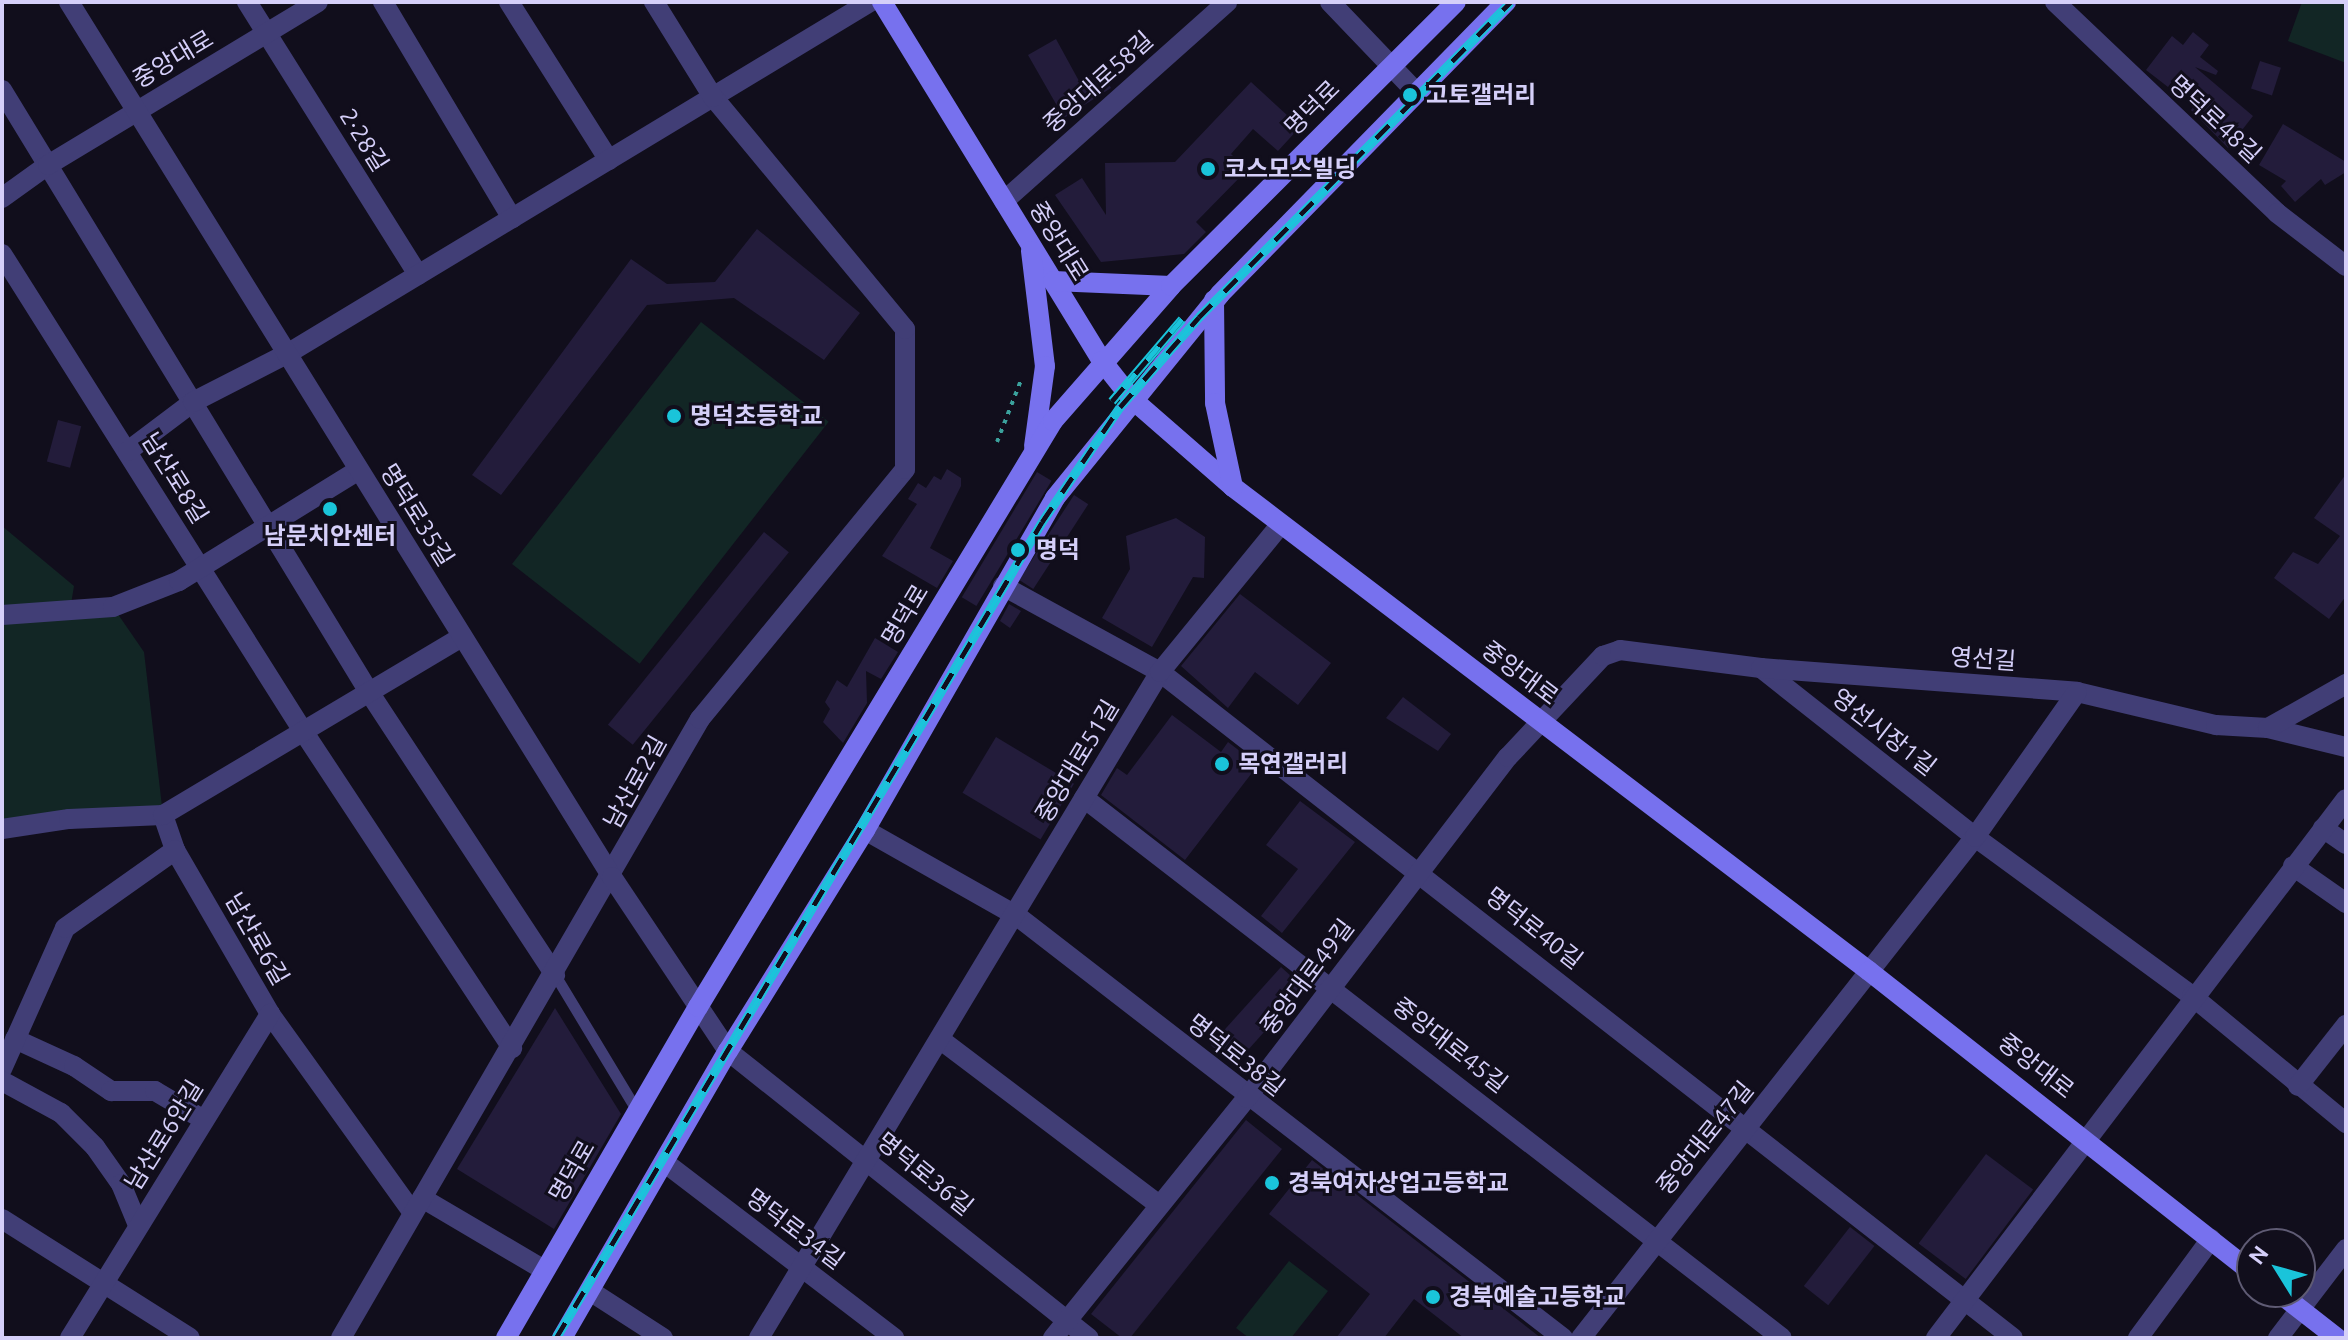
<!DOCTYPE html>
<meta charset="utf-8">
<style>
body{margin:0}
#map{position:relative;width:2348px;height:1340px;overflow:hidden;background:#110e1c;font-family:Ubuntu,"Noto Sans KR",sans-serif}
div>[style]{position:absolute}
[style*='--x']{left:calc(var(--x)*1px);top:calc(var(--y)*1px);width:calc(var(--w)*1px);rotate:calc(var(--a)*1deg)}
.green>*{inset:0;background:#122625;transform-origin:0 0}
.building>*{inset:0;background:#231c3b;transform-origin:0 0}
.path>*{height:4px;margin-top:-2px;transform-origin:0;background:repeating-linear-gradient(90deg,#3ba29d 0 4px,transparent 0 10px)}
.service>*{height:11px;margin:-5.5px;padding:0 5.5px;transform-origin:5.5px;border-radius:5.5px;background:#413e76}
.minor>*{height:20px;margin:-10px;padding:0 10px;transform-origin:10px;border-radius:10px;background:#413e76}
.tertiary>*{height:20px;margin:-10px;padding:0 10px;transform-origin:10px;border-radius:10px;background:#413e76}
.secondary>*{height:20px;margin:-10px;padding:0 10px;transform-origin:10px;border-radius:10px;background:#7771ee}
.rail>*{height:9px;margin-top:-4.5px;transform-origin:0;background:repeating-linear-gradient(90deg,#110e1c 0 18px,#1ac4da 0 36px);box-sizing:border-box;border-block:2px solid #1ac4da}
.dots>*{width:22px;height:22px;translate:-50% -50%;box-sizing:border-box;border:4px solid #110e1c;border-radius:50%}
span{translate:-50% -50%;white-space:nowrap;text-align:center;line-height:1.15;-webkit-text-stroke:6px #110e1c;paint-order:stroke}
.street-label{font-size:24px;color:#d5cff9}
.poi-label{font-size:24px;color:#d5cff9;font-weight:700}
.left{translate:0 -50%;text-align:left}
.frame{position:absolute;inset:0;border:4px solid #d5cff9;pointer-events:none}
.north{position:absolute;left:2236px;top:1228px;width:80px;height:80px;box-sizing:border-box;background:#110e1c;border:2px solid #5f5b74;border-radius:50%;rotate:307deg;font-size:22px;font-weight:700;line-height:32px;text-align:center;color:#d5cff9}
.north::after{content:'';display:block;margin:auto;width:28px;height:36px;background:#1ac4da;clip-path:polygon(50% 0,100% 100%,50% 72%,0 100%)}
</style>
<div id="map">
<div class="green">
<i style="clip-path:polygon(2302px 2px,2346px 2px,2346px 63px,2288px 41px)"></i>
<i style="left:701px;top:322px;width:162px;height:307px;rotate:38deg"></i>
<i style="clip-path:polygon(2px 526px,74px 586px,70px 610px,113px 607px,144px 652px,163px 815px,2px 829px)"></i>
<i style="clip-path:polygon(1289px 1261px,1328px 1291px,1291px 1338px,1249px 1338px,1236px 1328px)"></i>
</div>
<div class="building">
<i style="clip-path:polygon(2193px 32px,2209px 45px,2200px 57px,2218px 71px,2216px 75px,2195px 67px,2253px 116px,2228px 148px,2191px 110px,2199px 99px,2173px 80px,2168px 87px,2146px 70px,2172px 36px,2183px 45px)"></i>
<i style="clip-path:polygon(1056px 39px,1079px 81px,1100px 69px,1111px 88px,1064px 118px,1028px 55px)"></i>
<i style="left:2260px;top:61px;width:22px;height:29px;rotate:18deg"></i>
<i style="clip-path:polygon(1251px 82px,1300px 127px,1278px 151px,1253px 129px,1231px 154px,1247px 170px,1196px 222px,1206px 232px,1184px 254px,1101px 262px,1055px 195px,1082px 178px,1106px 215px,1105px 163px,1175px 162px)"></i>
<i style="clip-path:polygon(2283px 124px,2346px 162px,2346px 172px,2325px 185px,2321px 179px,2295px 202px,2281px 186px,2286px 181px,2259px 165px)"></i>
<i style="clip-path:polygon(757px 229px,860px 313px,824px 360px,734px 298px,647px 305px,501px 495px,472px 475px,631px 259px,667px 284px,715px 282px)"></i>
<i style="left:58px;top:420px;width:24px;height:43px;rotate:15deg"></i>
<i style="clip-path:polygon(947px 469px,961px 478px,961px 486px,930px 548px,953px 561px,937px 588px,882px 556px,917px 504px,908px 499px,918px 483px,926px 488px,934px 476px,941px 480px)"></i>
<i style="left:1037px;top:472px;width:17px;height:146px;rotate:31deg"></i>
<i style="clip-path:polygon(2346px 474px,2346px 596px,2329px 619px,2274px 578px,2293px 552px,2318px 564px,2340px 536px,2314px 518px)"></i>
<i style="left:1074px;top:495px;width:17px;height:101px;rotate:33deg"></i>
<i style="clip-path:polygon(1176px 518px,1205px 537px,1204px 578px,1193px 577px,1152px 647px,1102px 618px,1130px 569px,1126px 536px)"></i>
<i style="left:764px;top:532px;width:32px;height:248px;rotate:39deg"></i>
<i style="clip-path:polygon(1240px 594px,1331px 663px,1298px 705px,1255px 672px,1228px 708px,1181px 666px)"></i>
<i style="clip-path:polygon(1009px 604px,1021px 611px,1010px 628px,1000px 621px)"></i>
<i style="clip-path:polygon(875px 638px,898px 652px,881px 679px,866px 671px,867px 703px,843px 743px,823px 722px,830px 709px,825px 702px,837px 680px,847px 687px)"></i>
<i style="clip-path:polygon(1403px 697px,1451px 734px,1438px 751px,1386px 718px)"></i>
<i style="clip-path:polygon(1172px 715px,1221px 752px,1228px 742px,1258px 765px,1185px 860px,1101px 795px,1117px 768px,1127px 775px)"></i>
<i style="left:996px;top:737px;width:91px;height:65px;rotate:31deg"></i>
<i style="clip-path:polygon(1300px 801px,1355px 842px,1282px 933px,1261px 916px,1298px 869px,1266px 845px)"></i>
<i style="left:1281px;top:967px;width:31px;height:105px;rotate:42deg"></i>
<i style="clip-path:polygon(555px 1008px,621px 1114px,554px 1229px,457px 1169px)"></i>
<i style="clip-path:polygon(1246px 1120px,1282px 1149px,1130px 1338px,1122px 1338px,1091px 1314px)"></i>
<i style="left:1986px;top:1154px;width:59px;height:112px;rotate:37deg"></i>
<i style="clip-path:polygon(1312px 1160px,1472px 1284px,1541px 1338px,1464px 1338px,1414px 1299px,1384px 1338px,1336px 1338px,1370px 1294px,1269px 1214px)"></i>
<i style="left:1850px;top:1227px;width:31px;height:75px;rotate:38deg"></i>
</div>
<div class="path">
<i style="--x:997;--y:442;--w:66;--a:-68.8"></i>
</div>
<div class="service">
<i style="--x:555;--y:975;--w:159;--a:58.9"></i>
</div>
<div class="minor">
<i style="--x:247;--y:2;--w:322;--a:57.9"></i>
<i style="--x:383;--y:2;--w:252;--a:59.2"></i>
<i style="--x:509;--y:2;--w:187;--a:57.7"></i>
<i style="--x:1330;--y:2;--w:124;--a:46.3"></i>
<i style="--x:2055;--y:2;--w:306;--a:43.5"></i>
<i style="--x:2277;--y:213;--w:87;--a:37.5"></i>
<i style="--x:2;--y:90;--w:705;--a:58.63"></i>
<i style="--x:369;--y:692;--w:339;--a:56.7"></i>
<i style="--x:2;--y:198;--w:57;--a:-35.7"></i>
<i style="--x:48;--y:165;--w:315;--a:-31.1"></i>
<i style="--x:1004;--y:201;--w:299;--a:-41.7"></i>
<i style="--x:2;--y:254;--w:564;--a:57.75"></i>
<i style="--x:303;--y:731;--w:380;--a:56.6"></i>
<i style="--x:128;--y:451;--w:81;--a:-37"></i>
<i style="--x:193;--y:402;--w:106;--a:-27.1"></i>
<i style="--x:287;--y:354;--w:681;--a:-31.12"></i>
<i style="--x:1003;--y:586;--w:179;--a:28.7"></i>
<i style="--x:1160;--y:672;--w:1082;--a:37.98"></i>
<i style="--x:2;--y:615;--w:111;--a:-4.1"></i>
<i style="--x:113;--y:607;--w:71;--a:-21.5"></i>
<i style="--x:179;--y:581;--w:211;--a:-31.7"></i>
<i style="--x:1761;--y:668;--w:273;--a:38.3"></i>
<i style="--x:1975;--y:837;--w:269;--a:36.2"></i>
<i style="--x:2192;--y:996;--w:200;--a:39.5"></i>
<i style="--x:2268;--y:728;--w:80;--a:13.7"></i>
<i style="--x:1084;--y:798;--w:882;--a:37.73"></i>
<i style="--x:163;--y:815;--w:37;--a:71"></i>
<i style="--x:175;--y:850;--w:190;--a:59.9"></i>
<i style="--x:270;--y:1014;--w:245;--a:54.3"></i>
<i style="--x:2323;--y:828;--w:28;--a:35"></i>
<i style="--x:2;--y:829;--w:68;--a:-8.5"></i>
<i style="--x:69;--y:819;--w:94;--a:-2.4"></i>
<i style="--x:163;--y:815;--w:348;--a:-30.8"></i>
<i style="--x:865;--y:830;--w:175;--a:29.5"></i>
<i style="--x:1017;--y:916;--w:690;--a:37.7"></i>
<i style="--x:2293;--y:866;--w:65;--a:34.9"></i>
<i style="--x:15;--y:1039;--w:65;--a:24.6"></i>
<i style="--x:74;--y:1066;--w:45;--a:34"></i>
<i style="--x:111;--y:1091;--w:44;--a:0"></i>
<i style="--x:155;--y:1091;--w:57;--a:30.6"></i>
<i style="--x:941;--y:1040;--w:273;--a:37.1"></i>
<i style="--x:728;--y:1051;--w:461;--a:38.5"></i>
<i style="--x:2;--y:1069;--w:154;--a:-65.9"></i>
<i style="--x:65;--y:928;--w:135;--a:-35.3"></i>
<i style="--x:2;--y:1081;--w:67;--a:28.5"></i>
<i style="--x:61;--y:1113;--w:48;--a:45"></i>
<i style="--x:95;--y:1147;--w:45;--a:54.9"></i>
<i style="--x:121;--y:1184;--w:44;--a:67.5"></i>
<i style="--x:2298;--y:1086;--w:78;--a:-51.8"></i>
<i style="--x:664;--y:1162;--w:290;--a:37.4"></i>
<i style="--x:422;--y:1198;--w:142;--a:30.5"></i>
<i style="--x:2;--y:1219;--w:222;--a:32.3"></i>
<i style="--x:590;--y:1291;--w:87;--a:32.8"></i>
<i style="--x:70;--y:1338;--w:381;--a:-58.3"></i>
<i style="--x:341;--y:1338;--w:716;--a:-59.89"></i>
<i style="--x:700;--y:719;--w:323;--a:-50.6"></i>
<i style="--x:905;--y:469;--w:140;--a:-90"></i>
<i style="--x:905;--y:329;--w:301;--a:-129.6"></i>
<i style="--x:713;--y:97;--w:112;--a:-121.8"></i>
<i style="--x:759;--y:1338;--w:777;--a:-58.95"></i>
<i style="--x:1160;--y:672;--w:191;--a:-50.7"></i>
<i style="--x:1053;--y:1338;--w:309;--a:-51.1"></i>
<i style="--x:1247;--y:1098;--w:429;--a:-52.6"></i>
<i style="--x:1508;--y:757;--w:139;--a:-46.8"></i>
<i style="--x:1603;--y:656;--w:18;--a:-19"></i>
<i style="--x:1620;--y:650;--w:142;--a:7.3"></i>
<i style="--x:1761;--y:668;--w:317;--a:4.3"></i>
<i style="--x:2077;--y:692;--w:143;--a:13.4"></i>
<i style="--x:2216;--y:725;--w:52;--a:3.3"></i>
<i style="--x:2268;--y:728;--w:90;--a:-29.4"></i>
<i style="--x:1581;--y:1338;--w:637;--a:-51.82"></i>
<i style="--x:1975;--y:837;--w:177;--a:-54.9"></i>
<i style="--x:1936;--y:1338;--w:677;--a:-52.74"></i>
<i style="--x:2138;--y:1338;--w:123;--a:-53.6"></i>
<i style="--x:2278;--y:1338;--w:112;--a:-52.6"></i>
</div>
<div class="tertiary">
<i style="--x:69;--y:2;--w:1030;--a:58.18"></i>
<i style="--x:612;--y:877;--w:209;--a:56.3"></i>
</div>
<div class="secondary">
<i style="--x:882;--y:2;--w:421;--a:58.5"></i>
<i style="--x:1102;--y:361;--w:48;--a:51.7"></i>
<i style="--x:1132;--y:399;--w:134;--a:41.1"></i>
<i style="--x:1233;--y:487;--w:799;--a:37.27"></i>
<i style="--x:1869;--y:971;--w:487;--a:38.2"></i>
<i style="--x:1031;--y:251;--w:116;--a:83.1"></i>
<i style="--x:1045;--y:366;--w:81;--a:97.8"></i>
<i style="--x:1053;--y:281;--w:118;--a:2.4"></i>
<i style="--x:1214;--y:300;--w:103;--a:89.4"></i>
<i style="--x:1215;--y:403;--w:86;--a:77.9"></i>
<i style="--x:2278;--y:1292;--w:75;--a:37.9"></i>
<i style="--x:506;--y:1338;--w:383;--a:-59.9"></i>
<i style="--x:698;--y:1007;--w:685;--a:-58.79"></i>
<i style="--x:1053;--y:421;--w:179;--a:-48.8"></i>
<i style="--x:1171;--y:286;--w:402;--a:-44.9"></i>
<i style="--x:562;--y:1338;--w:332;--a:-60"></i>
<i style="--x:728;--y:1051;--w:260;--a:-58.2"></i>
<i style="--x:865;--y:830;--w:383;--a:-60.2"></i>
<i style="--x:1055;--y:498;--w:262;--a:-51"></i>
<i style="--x:1220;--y:294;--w:409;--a:-45.6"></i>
</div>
<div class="rail">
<i style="--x:1112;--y:401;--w:108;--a:-49.5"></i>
<i style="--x:556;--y:1338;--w:950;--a:-59.22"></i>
<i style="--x:1042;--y:522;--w:139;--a:-55.9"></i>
<i style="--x:1120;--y:407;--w:120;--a:-48.7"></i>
<i style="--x:1199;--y:317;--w:443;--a:-45.3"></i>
</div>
<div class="dots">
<i style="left:1410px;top:95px;background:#1ac4da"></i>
<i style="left:1208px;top:169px;background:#1ac4da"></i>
<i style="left:674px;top:416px;background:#1ac4da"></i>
<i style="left:330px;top:509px;background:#1ac4da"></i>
<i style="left:1018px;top:550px;background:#1ac4da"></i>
<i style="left:1222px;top:764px;background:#1ac4da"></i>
<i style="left:1272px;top:1183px;background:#1ac4da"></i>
<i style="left:1433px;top:1297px;background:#1ac4da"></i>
</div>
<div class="street-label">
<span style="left:173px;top:59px;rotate:-31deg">중앙대로</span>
<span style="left:1098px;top:82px;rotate:-42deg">중앙대로58길</span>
<span style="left:1312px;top:108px;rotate:-45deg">명덕로</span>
<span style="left:2215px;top:119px;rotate:43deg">명덕로48길</span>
<span style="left:364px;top:140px;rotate:58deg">2·28길</span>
<span style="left:1059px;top:241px;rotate:58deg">중앙대로</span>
<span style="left:175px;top:478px;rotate:58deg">남산로8길</span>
<span style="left:417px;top:515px;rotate:58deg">명덕로35길</span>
<span style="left:905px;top:615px;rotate:-59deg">명덕로</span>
<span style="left:1983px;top:659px;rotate:4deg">영선길</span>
<span style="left:1520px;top:673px;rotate:37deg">중앙대로</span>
<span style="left:1884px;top:732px;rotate:38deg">영선시장1길</span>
<span style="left:1077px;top:761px;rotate:-59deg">중앙대로51길</span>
<span style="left:635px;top:782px;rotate:-61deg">남산로2길</span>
<span style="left:1534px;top:928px;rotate:38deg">명덕로40길</span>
<span style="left:257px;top:939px;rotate:60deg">남산로6길</span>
<span style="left:1307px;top:977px;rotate:-53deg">중앙대로49길</span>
<span style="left:1450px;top:1045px;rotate:38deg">중앙대로45길</span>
<span style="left:1236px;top:1055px;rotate:38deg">명덕로38길</span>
<span style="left:2036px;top:1066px;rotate:38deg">중앙대로</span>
<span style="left:164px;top:1135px;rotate:-58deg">남산로6안길</span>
<span style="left:1705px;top:1138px;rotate:-51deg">중앙대로47길</span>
<span style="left:572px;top:1171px;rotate:-60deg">명덕로</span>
<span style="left:925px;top:1174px;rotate:39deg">명덕로36길</span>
<span style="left:795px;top:1229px;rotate:37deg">명덕로34길</span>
</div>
<div class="poi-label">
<span class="left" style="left:1426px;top:95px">고토갤러리</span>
<span class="left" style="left:1224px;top:169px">코스모스빌딩</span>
<span class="left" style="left:690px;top:416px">명덕초등학교</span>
<span style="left:330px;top:536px">남문치안센터</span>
<span class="left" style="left:1036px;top:550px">명덕</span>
<span class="left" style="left:1238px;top:764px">목연갤러리</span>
<span class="left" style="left:1288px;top:1183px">경북여자상업고등학교</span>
<span class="left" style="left:1449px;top:1297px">경북예술고등학교</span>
</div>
<div class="frame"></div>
<div class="north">N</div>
</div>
